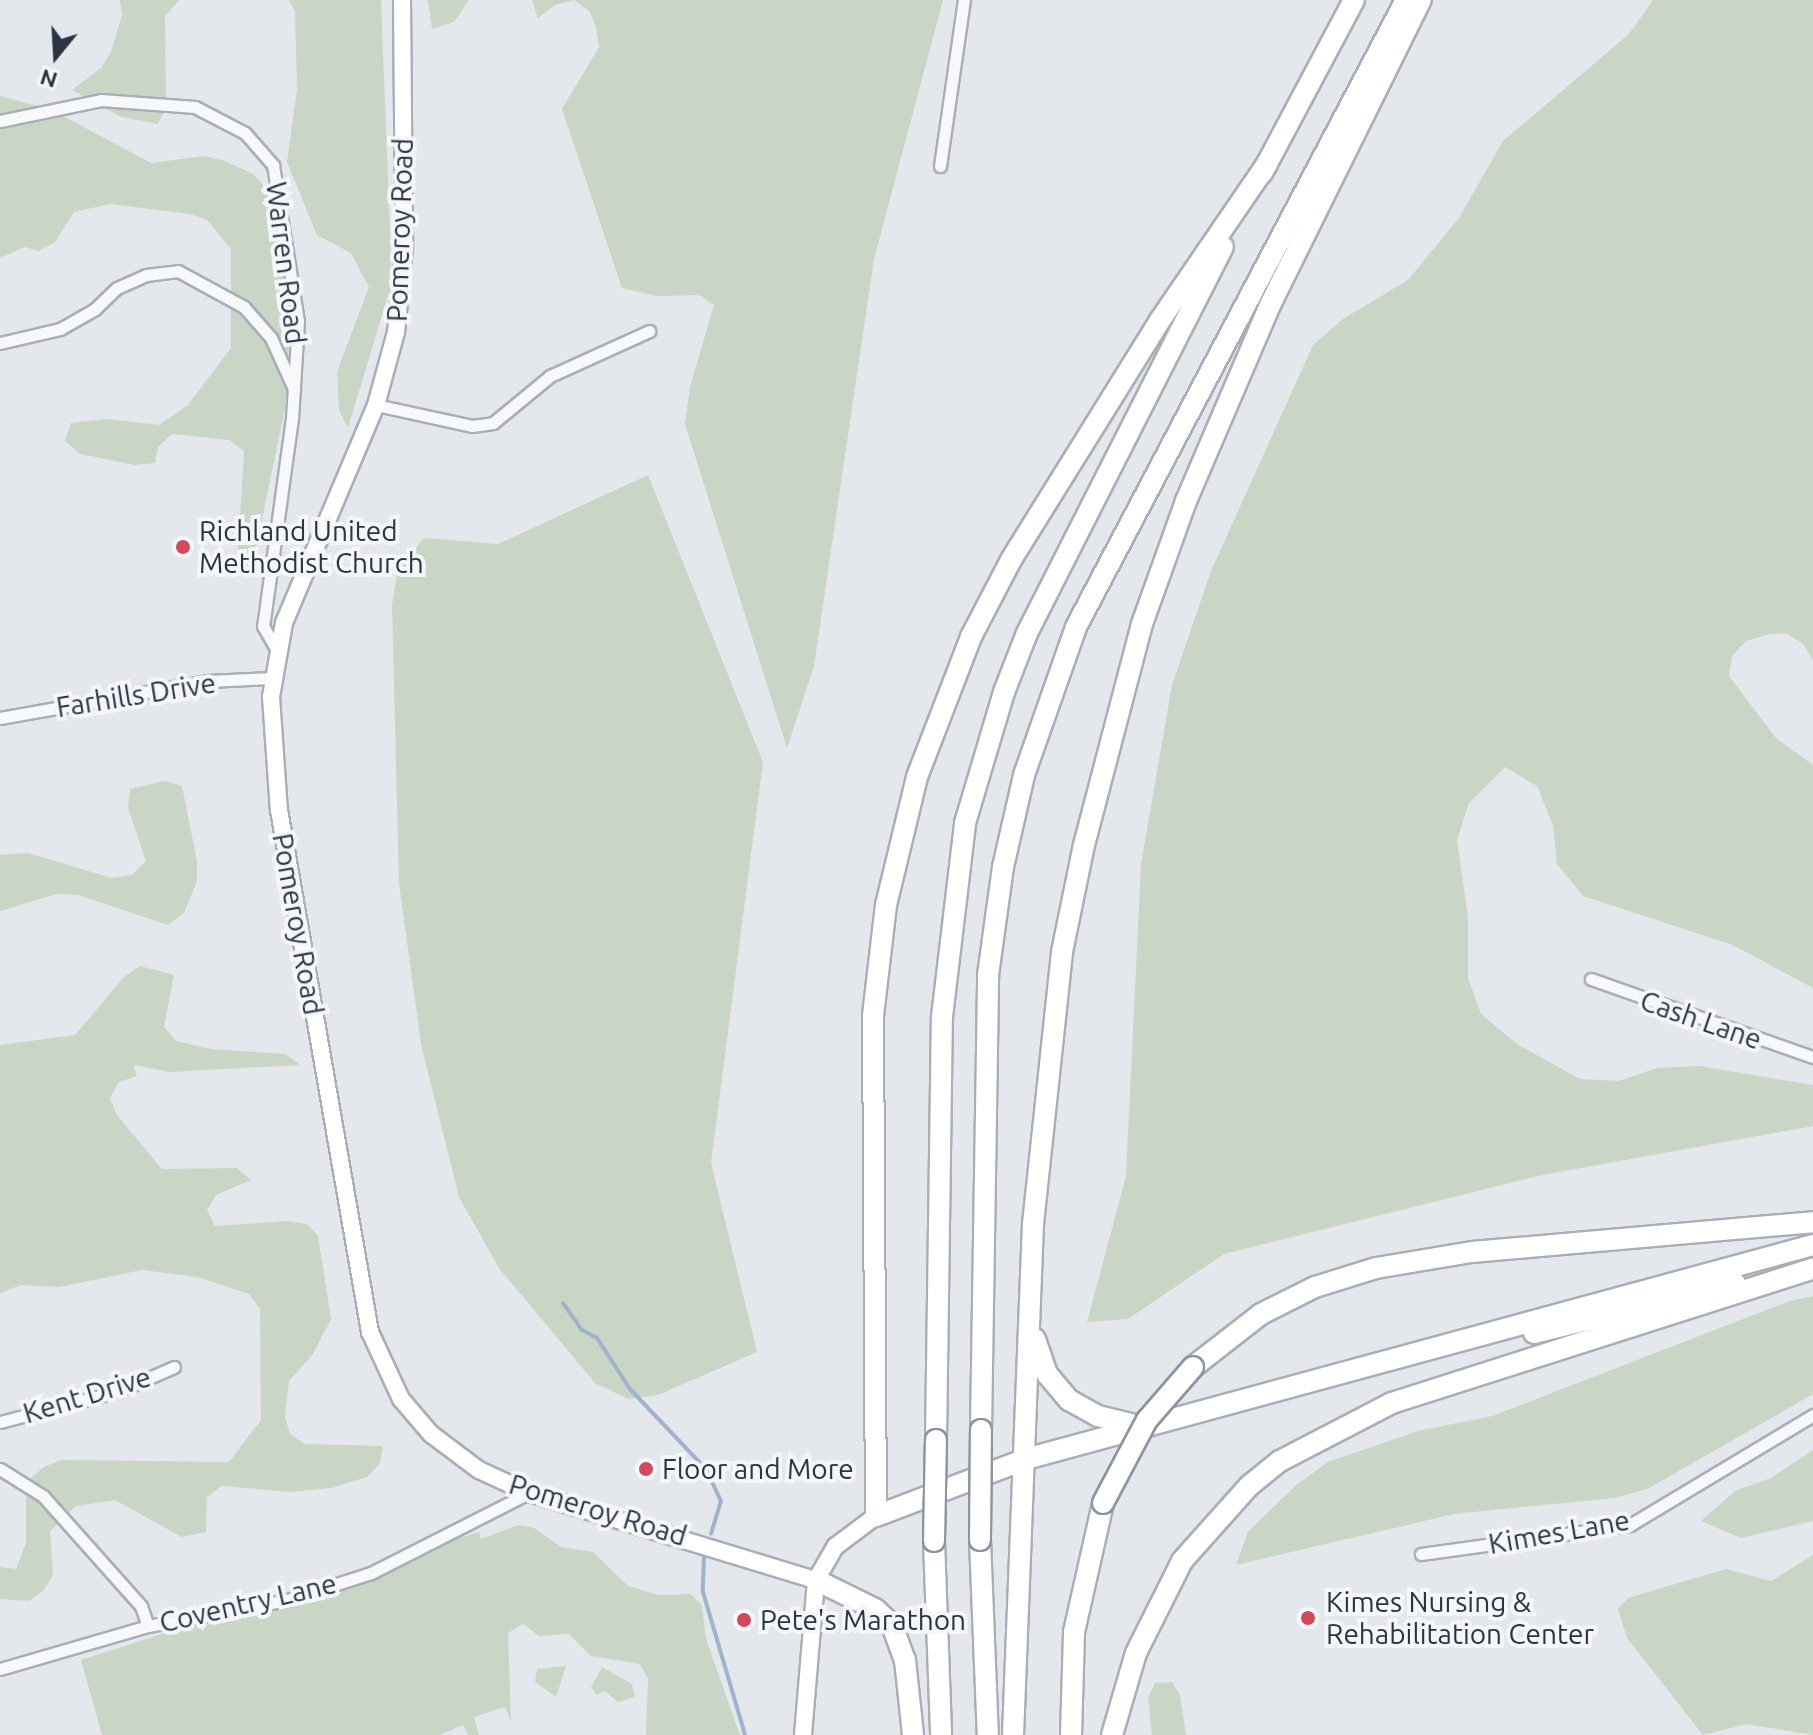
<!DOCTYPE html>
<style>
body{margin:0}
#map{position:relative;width:1813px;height:1735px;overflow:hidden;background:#e4e7ec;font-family:Ubuntu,sans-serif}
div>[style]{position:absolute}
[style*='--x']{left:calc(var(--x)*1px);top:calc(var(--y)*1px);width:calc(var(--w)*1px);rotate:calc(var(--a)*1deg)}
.green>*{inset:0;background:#c9d6c5}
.stream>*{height:4px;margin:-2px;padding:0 2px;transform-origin:2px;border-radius:2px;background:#9fb4cc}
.roads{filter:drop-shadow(2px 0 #a9aeb7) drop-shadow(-2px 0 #a9aeb7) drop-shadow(0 2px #a9aeb7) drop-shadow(0 -2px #a9aeb7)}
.street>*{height:11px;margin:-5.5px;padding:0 5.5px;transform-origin:5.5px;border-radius:5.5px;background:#f7f8fa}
.secondary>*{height:16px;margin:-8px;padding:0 8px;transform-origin:8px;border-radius:8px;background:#fff}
.highway>*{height:20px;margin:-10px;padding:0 10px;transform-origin:10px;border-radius:10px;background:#fff}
.bridges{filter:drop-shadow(2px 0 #8b94a3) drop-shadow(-2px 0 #8b94a3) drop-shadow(0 2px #8b94a3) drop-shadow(0 -2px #8b94a3)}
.highway-bridge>*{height:20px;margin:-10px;padding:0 10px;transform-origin:10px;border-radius:10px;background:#fff}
.dots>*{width:22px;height:22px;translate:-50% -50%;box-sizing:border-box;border:4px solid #f4f6f9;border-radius:50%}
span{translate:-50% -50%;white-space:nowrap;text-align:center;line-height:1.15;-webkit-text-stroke:8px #f4f6f9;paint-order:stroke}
.street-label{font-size:28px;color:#2b3445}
.poi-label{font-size:28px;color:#2b3445}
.left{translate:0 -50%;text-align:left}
.north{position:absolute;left:16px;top:16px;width:80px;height:80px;-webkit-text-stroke:6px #f4f6f9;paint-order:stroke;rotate:198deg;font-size:22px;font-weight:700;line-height:32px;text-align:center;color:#2b3445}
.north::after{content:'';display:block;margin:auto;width:28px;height:36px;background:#2b3445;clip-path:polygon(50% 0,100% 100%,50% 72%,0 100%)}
</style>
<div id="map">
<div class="green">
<i style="clip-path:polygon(120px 0,179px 0,165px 16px,166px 108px,158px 124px,121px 117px,72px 90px,101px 68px,111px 52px,122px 15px)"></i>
<i style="clip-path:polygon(289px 0,381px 0,392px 282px,348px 428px,339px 410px,337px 372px,369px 287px,351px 253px,317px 235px,287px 162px,297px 89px,295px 11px)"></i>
<i style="clip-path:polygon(428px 0,469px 0,454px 22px,432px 29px)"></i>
<i style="clip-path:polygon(532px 0,943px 0,874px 259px,814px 666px,787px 748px,685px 424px,690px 387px,714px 305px,699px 295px,657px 296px,622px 288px,562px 109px,599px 47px,596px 27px,589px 11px,574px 0,555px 5px,538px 18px)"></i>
<i style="clip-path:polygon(1653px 0,1813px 0,1813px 660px,1803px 644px,1786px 633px,1766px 635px,1746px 641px,1732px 656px,1729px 676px,1776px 738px,1813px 765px,1813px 988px,1733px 945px,1583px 896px,1557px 864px,1553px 825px,1537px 786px,1505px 767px,1469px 803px,1457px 840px,1468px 917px,1468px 978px,1481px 1014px,1517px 1044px,1580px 1079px,1619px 1081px,1657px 1068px,1699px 1066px,1813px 1085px,1813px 1126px,1542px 1175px,1224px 1254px,1128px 1319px,1087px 1322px,1126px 1176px,1141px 864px,1172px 685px,1211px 571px,1313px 345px,1343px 319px,1408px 280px,1459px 218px,1503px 141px,1629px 34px)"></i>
<i style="clip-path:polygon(0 96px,52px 110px,151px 163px,204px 156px,223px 160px,253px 174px,266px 188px,277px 221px,289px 295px,288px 394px,250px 577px,238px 548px,244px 451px,229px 440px,172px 434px,158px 447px,155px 463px,135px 465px,80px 454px,65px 441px,71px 423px,107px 419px,159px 425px,188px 405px,231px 348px,231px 249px,207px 220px,190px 214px,110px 204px,74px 212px,55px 242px,38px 251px,25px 247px,0 258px)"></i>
<i style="clip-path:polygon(648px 475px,763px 762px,711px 1163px,757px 1352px,658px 1395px,628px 1399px,595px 1383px,499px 1268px,459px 1197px,421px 1044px,399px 883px,392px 605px,398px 567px,424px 538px,498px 544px)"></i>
<i style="clip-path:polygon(164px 781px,182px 786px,197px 861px,197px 881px,184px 913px,168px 925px,79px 895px,57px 894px,0 911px,0 855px,28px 853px,112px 878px,132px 875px,146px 861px,128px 808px,130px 789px)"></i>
<i style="clip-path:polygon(140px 966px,174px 975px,164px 1027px,176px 1041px,211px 1049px,285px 1054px,300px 1065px,170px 1072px,133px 1065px,137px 1076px,119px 1082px,110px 1098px,116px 1114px,162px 1169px,237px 1168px,251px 1180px,216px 1195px,207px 1210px,215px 1226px,288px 1221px,307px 1224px,318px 1236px,331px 1319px,313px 1354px,289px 1381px,285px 1417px,290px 1434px,305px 1444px,383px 1446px,380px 1463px,367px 1477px,331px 1488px,291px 1492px,222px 1486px,207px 1497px,206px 1532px,182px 1537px,115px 1500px,76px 1506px,50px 1531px,53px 1575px,43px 1591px,29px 1601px,0 1599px,0 1567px,16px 1569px,26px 1543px,26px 1495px,31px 1478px,44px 1467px,61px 1460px,229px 1462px,261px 1420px,260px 1309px,249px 1294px,197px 1277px,142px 1270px,59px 1287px,21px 1285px,0 1293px,0 1045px,75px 1035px,124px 977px)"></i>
<i style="clip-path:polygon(1813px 1296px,1813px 1394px,1647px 1489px,1615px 1498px,1454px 1514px,1236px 1565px,1248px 1532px,1295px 1486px,1328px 1462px,1418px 1431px,1492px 1416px,1790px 1301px)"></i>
<i style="clip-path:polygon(1813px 1450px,1813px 1521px,1741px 1538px,1701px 1521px,1735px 1491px,1771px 1478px)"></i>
<i style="clip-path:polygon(518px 1525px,534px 1528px,561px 1547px,593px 1552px,628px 1586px,658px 1595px,691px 1594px,702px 1606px,706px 1639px,740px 1735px,646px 1735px,648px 1679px,640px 1664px,591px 1656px,569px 1634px,539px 1636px,523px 1624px,508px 1633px,511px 1722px,505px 1707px,474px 1717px,479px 1735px,468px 1735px,463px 1725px,439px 1735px,102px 1735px,81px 1660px,479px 1532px,481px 1539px)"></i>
<i style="clip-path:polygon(1813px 1555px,1813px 1735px,1746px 1724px,1703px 1735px,1627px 1638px,1618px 1609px,1628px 1598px,1726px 1569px,1771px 1581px)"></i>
<i style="clip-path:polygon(566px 1666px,556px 1697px,535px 1682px,537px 1669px)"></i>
<i style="clip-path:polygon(602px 1667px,632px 1684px,635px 1697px,618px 1702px,605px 1691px,597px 1695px,591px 1687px)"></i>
<i style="clip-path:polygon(1172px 1682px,1180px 1695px,1186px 1735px,1152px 1735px,1148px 1697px,1155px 1683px)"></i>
</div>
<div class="stream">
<i style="--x:563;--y:1303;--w:33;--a:55"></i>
<i style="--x:582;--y:1330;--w:17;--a:28"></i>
<i style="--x:597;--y:1338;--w:61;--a:57.1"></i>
<i style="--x:630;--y:1389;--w:110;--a:46.5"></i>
<i style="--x:706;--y:1469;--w:35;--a:65"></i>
<i style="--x:721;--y:1501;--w:34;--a:107"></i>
<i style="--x:704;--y:1555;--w:37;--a:92"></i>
<i style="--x:703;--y:1592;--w:149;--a:73.6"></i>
</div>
<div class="roads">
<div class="street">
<i style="--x:0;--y:121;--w:103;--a:-11.7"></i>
<i style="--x:101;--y:100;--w:94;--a:4.3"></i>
<i style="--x:195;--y:107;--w:56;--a:27.5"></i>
<i style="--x:245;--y:133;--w:43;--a:48.8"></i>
<i style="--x:273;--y:165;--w:158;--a:80.9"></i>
<i style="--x:298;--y:321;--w:97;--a:93.5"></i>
<i style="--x:292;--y:418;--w:210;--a:97.9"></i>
<i style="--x:263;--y:626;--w:28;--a:60"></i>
<i style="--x:940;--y:166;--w:168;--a:-81.8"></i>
<i style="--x:0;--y:343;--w:62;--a:-13.1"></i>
<i style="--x:60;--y:329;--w:40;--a:-29.7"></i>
<i style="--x:95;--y:309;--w:30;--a:-44"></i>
<i style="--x:117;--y:288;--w:32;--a:-24"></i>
<i style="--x:146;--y:275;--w:32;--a:-7"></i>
<i style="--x:178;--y:271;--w:75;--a:28.6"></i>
<i style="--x:244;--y:307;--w:41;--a:48.9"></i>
<i style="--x:271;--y:338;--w:56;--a:65.7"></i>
<i style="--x:376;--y:405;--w:98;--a:12.3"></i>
<i style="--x:472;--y:426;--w:21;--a:-8"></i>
<i style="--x:493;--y:423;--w:74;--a:-39.5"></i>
<i style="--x:550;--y:376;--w:109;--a:-24.4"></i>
<i style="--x:0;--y:718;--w:210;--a:-10.1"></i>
<i style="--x:207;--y:681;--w:65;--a:-2.6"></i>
<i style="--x:1591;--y:979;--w:235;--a:19.4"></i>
<i style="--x:0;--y:1422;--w:123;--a:-14.6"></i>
<i style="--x:119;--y:1391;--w:60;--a:-23.6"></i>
<i style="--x:0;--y:1469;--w:51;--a:32.1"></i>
<i style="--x:43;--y:1496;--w:147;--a:48.3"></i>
<i style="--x:141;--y:1606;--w:21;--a:71"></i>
<i style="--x:1421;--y:1554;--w:211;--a:-7.9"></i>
<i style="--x:1630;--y:1525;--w:214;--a:-31"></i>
<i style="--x:0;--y:1669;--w:154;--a:-16.2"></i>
<i style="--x:148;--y:1626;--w:141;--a:-10.6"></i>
<i style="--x:287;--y:1600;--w:88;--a:-17.8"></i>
<i style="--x:371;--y:1573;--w:177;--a:-26.9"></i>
</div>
<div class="secondary">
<i style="--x:402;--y:0;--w:248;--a:89.5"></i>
<i style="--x:404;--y:248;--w:84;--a:95.4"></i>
<i style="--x:396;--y:332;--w:76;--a:105.3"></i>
<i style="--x:376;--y:405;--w:237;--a:112.9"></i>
<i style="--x:284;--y:623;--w:75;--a:100"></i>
<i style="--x:271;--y:697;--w:113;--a:86"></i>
<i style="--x:279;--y:810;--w:530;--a:80.11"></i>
<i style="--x:370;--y:1332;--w:74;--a:65.2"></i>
<i style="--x:401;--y:1399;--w:46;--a:49.4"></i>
<i style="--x:431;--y:1434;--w:60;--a:36.9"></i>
<i style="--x:479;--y:1470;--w:55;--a:24.7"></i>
<i style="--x:529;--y:1493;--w:300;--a:16.9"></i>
<i style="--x:803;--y:1735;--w:156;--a:-85.2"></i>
<i style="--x:816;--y:1580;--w:39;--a:-60"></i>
<i style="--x:836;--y:1546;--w:50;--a:-36.9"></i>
</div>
<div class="highway">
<i style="--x:1267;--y:164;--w:191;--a:124.4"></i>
<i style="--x:1159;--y:322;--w:280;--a:121.9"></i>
<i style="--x:1011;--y:560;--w:87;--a:117.5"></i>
<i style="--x:971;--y:637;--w:150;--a:111.1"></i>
<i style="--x:917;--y:777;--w:132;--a:103.6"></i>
<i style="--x:886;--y:905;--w:112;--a:96.7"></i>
<i style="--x:873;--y:1016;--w:500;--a:89.66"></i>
<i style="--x:876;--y:1516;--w:160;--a:-20.8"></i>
<i style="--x:1026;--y:1459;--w:816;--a:-15.21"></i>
<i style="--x:1262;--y:173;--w:196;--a:-62"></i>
<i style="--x:1534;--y:1333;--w:207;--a:-14"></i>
<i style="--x:1035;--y:1339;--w:37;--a:71"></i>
<i style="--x:1047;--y:1374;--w:34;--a:50"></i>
<i style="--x:1069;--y:1400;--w:33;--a:29"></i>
<i style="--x:1098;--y:1416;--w:42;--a:13.7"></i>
<i style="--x:1193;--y:1367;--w:86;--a:-37.9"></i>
<i style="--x:1261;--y:1314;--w:60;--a:-26.6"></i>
<i style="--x:1315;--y:1287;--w:64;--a:-17.3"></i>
<i style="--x:1376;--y:1268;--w:97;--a:-9.5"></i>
<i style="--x:1472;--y:1252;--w:342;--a:-5"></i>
<i style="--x:981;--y:1430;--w:455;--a:-89.1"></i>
<i style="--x:988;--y:975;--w:109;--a:-82.1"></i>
<i style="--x:1003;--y:867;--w:94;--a:-77.1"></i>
<i style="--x:1024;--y:775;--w:157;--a:-70.6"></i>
<i style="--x:1076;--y:627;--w:709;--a:-62.24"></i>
<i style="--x:936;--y:1440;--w:423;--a:-89.2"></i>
<i style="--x:942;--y:1017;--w:195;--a:-83.2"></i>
<i style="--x:965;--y:823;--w:137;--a:-73.4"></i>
<i style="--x:1004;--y:692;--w:63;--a:-68.7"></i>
<i style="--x:1027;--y:633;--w:433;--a:-63.1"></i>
<i style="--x:980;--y:1540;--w:195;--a:87.7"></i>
<i style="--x:934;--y:1541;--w:194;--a:87.9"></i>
<i style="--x:816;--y:1580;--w:66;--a:26.2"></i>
<i style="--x:875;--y:1609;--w:23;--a:43"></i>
<i style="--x:892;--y:1625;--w:37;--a:70"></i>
<i style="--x:905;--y:1660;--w:75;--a:83.9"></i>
<i style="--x:1013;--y:1735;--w:511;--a:-87.76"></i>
<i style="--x:1033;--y:1224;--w:274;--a:-83.9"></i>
<i style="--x:1062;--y:952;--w:109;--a:-78.4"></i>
<i style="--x:1084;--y:845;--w:228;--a:-75.3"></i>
<i style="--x:1142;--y:624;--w:131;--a:-70.3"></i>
<i style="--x:1186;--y:501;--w:215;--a:-66.8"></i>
<i style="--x:1271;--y:303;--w:338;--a:-63.7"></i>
<i style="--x:1071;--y:1735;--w:103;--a:-88.3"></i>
<i style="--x:1074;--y:1632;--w:132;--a:-77.3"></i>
<i style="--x:1112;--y:1735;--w:85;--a:-73.7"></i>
<i style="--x:1136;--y:1653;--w:103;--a:-63.4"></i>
<i style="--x:1182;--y:1561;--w:101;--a:-48.2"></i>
<i style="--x:1249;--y:1486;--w:40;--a:-39"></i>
<i style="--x:1280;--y:1461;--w:126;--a:-27.4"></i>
<i style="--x:1392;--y:1403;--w:442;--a:-17.7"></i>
</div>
</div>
<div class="bridges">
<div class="highway-bridge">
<i style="--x:1103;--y:1503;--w:94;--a:-62.1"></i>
<i style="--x:1147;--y:1420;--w:70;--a:-49"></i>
<i style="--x:980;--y:1540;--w:110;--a:-89.5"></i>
<i style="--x:934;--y:1541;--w:101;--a:-88.9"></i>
</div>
</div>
<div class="dots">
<i style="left:183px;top:547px;background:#d1495b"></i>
<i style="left:646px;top:1469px;background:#d1495b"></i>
<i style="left:1308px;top:1618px;background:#d1495b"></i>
<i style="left:744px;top:1620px;background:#d1495b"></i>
</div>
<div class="street-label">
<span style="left:400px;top:230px;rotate:-88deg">Pomeroy Road</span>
<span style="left:286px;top:263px;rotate:83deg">Warren Road</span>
<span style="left:136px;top:695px;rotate:-9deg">Farhills Drive</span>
<span style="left:298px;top:924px;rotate:80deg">Pomeroy Road</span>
<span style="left:1701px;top:1020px;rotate:19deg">Cash Lane</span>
<span style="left:87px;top:1395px;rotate:-17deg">Kent Drive</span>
<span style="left:598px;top:1510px;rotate:17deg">Pomeroy Road</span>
<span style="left:1559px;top:1532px;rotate:-10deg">Kimes Lane</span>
<span style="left:248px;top:1603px;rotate:-13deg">Coventry Lane</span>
</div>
<div class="poi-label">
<span class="left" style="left:199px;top:547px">Richland United<br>Methodist Church</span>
<span class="left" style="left:662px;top:1469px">Floor and More</span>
<span class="left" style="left:1326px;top:1618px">Kimes Nursing &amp;<br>Rehabilitation Center</span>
<span class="left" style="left:760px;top:1620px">Pete's Marathon</span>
</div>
<div class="north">N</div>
</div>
